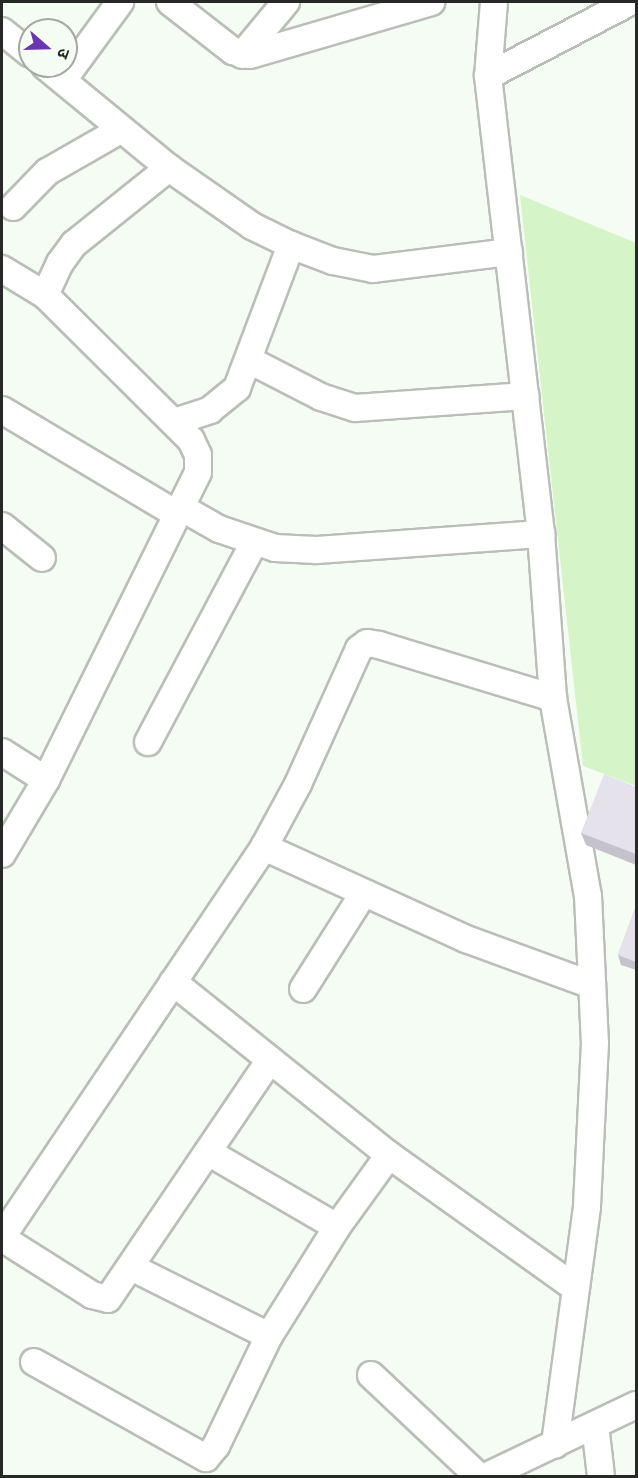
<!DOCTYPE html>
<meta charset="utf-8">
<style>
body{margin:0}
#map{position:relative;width:638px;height:1478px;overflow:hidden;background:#f5fcf3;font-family:"DM Sans","Noto Sans Devanagari",sans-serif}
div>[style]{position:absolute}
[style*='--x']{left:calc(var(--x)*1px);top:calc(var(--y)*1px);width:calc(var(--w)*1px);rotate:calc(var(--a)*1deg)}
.green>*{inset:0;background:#d5f4c8}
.roads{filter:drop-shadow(2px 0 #b9bfb7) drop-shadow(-2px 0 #b9bfb7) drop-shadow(0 2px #b9bfb7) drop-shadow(0 -2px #b9bfb7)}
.street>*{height:26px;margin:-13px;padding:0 13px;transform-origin:13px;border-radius:13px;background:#fff}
.wall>*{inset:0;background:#c5c2cb}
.building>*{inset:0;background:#e5e2ec}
span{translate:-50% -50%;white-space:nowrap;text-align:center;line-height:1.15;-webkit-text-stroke:6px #f5fcf3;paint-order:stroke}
.frame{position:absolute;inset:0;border:3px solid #272926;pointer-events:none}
.north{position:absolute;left:18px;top:18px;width:60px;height:60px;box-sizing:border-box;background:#f5fcf3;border:2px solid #a3a8a1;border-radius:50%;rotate:110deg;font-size:16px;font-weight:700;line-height:24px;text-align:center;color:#272926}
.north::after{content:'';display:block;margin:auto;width:21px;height:27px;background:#6a36ad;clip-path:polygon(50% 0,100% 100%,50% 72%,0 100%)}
</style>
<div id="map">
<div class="green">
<i style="clip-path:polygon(520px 195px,636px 243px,636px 786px,583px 766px)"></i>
</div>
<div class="roads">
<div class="street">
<i style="--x:170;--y:2;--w:80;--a:37.9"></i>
<i style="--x:233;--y:51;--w:17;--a:13"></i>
<i style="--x:250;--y:55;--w:189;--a:-16.3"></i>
<i style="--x:494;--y:2;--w:74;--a:94.6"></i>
<i style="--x:488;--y:76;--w:461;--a:83.4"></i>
<i style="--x:541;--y:534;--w:164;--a:85.8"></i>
<i style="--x:553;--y:698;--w:201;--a:80"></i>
<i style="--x:588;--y:896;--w:146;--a:87.3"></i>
<i style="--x:595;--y:1042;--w:165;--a:92.8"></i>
<i style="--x:587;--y:1207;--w:240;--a:97.7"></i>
<i style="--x:2;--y:31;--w:36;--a:39"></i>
<i style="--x:242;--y:55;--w:69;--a:-50.3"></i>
<i style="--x:45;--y:66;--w:161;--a:39.4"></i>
<i style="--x:169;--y:168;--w:101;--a:34.9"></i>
<i style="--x:252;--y:226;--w:43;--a:26"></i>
<i style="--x:291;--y:245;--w:45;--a:20.9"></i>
<i style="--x:333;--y:261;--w:41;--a:11.3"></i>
<i style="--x:373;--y:269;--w:137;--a:-7.1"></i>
<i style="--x:488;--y:76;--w:160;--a:-27.5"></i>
<i style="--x:63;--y:80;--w:97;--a:-53.8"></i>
<i style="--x:13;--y:207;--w:49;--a:-45.8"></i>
<i style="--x:47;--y:172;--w:86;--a:-29.8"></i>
<i style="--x:2;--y:269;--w:50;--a:31.2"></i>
<i style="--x:249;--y:360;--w:81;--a:27.2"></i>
<i style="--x:321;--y:397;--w:36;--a:18"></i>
<i style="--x:355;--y:408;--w:171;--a:-4"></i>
<i style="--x:2;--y:410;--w:205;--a:30.8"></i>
<i style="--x:174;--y:422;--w:38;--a:-18"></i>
<i style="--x:210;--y:410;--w:35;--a:-39"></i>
<i style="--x:237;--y:388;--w:153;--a:-69.3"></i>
<i style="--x:182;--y:508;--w:43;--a:29.6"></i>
<i style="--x:219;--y:529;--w:59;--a:18.7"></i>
<i style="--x:275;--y:548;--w:41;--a:2.8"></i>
<i style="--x:316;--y:550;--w:226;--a:-4.1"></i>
<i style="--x:2;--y:526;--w:51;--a:38.7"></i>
<i style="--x:148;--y:742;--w:225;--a:-62"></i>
<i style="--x:2;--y:752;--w:52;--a:32.5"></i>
<i style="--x:264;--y:847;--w:222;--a:24.5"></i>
<i style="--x:466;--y:939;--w:134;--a:20.1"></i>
<i style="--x:2;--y:854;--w:86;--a:-59.3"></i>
<i style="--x:46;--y:780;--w:343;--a:-63.7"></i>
<i style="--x:198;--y:472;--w:17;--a:-90"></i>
<i style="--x:198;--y:455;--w:17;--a:-115"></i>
<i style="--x:191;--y:440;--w:206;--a:-135.2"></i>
<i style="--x:45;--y:295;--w:35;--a:-65"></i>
<i style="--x:60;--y:263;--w:24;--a:-54"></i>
<i style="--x:74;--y:244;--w:122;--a:-38.7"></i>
<i style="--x:173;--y:982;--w:277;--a:38.7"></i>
<i style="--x:389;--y:1155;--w:227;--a:35.5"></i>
<i style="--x:303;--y:989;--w:112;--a:-57.7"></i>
<i style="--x:208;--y:1152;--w:149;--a:30.2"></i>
<i style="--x:2;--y:1237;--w:470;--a:-56.1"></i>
<i style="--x:264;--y:847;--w:72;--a:-61.6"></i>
<i style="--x:298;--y:784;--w:148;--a:-65.7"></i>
<i style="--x:359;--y:649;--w:10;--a:-37"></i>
<i style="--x:367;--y:643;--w:12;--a:9"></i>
<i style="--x:379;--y:645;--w:182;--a:16.9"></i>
<i style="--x:2;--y:1238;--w:107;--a:32.3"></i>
<i style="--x:92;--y:1295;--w:16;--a:14"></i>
<i style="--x:108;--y:1299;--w:289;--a:-55.9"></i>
<i style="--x:131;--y:1267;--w:154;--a:26.6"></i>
<i style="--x:34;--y:1362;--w:197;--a:29.2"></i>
<i style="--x:206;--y:1458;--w:16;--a:-50"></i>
<i style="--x:216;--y:1446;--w:122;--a:-64.3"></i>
<i style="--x:269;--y:1336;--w:128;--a:-58"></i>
<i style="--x:337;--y:1227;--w:89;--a:-54.2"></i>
<i style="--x:371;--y:1375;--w:147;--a:43.3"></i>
<i style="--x:595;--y:1425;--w:51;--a:83.3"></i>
<i style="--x:487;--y:1476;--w:165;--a:-25.5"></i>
</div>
</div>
<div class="wall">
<i style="clip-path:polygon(636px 787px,636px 865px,586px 845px,581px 833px)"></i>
<i style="clip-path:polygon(636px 906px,636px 970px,621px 965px,618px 955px)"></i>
</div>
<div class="building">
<i style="clip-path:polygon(604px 774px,636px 787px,636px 854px,581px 833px)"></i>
<i style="clip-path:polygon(636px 906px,636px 962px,618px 955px)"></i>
</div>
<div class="frame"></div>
<div class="north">उ</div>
</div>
